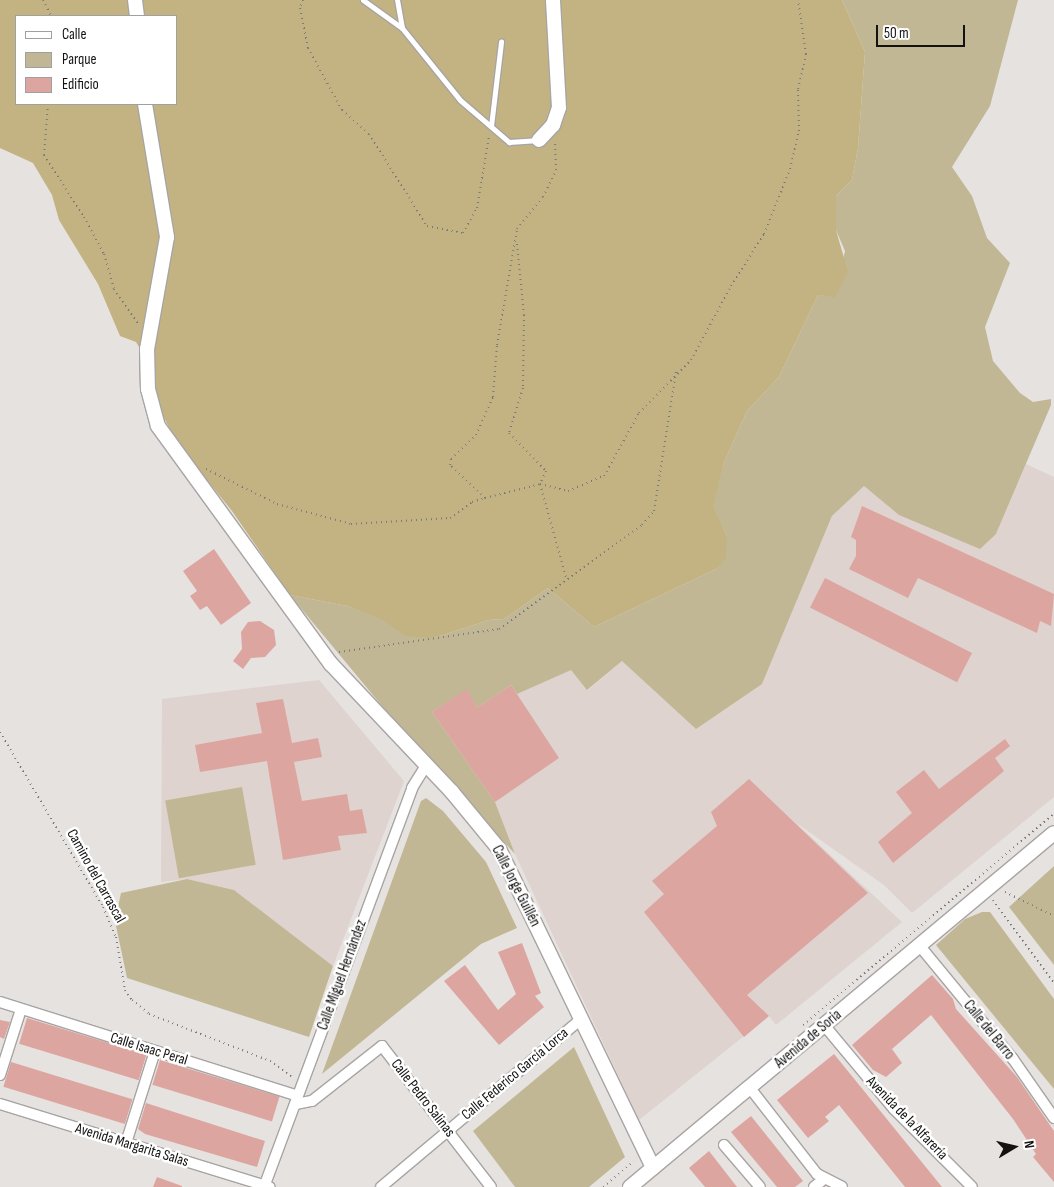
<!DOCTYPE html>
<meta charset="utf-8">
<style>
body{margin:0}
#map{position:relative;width:1054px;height:1187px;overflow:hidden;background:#e6e2e0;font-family:"Sofia Sans Condensed",sans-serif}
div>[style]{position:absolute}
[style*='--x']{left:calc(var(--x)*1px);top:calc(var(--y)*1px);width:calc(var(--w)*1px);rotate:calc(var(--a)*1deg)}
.built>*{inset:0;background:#ded3ce}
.green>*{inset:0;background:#c2b794;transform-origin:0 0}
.forest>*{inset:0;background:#c3b382}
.building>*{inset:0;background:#dda5a0;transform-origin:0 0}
.path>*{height:2px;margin-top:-1px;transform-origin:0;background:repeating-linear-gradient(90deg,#7c7a78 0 1px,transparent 0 5px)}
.roads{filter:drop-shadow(1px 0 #a8a4a3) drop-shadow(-1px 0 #a8a4a3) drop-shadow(0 1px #a8a4a3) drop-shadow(0 -1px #a8a4a3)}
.lane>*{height:5px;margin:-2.5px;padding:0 2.5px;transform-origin:2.5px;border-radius:2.5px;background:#fff}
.street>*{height:10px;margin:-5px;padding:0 5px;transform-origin:5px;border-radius:5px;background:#fff}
.secondary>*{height:14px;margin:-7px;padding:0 7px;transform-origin:7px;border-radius:7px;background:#fff}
span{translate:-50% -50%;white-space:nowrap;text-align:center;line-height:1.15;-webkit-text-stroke:5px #fff;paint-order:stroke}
.street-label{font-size:15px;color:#131211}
.legend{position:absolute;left:15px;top:15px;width:162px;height:90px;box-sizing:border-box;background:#fff;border:1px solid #a1a0a0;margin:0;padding:6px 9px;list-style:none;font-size:15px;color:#131211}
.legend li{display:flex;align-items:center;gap:10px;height:25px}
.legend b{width:25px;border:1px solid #a1a0a0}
.north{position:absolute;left:989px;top:1122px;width:50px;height:50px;-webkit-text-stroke:4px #fff;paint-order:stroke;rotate:81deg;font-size:14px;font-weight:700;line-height:20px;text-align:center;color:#131211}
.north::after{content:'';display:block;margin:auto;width:18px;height:22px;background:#131211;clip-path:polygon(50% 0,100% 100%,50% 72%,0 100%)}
.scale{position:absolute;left:876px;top:25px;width:89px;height:22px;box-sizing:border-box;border:2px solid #131211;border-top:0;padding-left:6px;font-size:15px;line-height:18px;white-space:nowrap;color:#131211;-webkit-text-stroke:4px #fff;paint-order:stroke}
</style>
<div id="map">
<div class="built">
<i style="clip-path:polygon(1026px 464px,1054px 477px,1054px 797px,912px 913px,884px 885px,795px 822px,902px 922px,776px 1025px,769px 1016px,639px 1120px,515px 854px,495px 802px,432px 712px,467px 689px,477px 707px,511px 685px,517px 694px,571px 669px,588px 690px,622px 661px,762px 684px,832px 516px,864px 486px,899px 515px,996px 534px)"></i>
<i style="clip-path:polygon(319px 680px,404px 781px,333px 966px,234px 890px,187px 879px,161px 882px,162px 699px)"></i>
</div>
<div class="green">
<i style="clip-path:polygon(842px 0,1018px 0,990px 106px,952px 167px,972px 196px,987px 238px,1010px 263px,985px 327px,993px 361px,1020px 393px,1033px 402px,1051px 399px,1051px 405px,996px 534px,980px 549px,899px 515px,864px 486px,832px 516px,762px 684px,696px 729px,622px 661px,587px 690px,571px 670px,517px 694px,511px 685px,477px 708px,467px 690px,432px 712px,495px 802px,515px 854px,416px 747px,290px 595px,347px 606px,434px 638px,489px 620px,504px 619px,548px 588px,594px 627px,716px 569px,727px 536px,712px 507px,725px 460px,747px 411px,779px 377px,818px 295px,835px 296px,845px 251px,836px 230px,836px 196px,852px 180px,858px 148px,865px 52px)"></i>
<i style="left:242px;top:787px;width:79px;height:78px;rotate:80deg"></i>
<i style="clip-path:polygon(426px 798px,443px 811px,486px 862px,517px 928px,481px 944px,322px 1074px,421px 801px)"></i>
<i style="clip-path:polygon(1054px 866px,1054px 965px,1009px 907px)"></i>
<i style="clip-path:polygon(187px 879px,234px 890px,333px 966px,309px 1037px,127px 978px,115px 921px,121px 893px)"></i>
<i style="clip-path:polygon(982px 912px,990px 912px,1054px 999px,1054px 1089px,936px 945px,965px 919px)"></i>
<i style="clip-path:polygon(574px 1047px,625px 1157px,589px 1187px,515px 1187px,473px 1131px)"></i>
</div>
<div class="forest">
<i style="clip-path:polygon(evenodd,0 0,842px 0,865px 52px,858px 148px,852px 180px,836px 196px,836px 230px,848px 272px,835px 297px,818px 295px,779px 377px,747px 411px,725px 460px,713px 507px,727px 536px,726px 558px,716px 569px,594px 627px,548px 588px,504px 619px,489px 620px,434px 638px,406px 636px,383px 620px,347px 606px,290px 595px,232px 511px,177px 443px,157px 404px,152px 367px,136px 342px,120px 336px,98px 284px,59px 220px,52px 195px,33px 163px,0 148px,0 0,16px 16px,176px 16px,176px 104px,16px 104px,16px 16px)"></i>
</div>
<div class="building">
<i style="clip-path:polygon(862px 506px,1054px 594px,1051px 626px,1040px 621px,1037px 633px,918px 578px,908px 598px,849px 569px,856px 556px,856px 540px,851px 537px)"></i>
<i style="clip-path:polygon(214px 549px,251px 603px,221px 625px,207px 606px,200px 610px,190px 596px,197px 591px,183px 571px)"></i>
<i style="left:825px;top:578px;width:165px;height:33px;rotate:27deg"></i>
<i style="clip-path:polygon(260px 621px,274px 630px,276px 645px,265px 657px,251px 658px,243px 669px,233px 661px,242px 649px,241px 632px,248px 622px)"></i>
<i style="clip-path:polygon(511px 685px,559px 758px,495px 802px,432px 712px,467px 689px,477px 708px)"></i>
<i style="clip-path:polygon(283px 699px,292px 743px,318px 738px,322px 757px,294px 762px,302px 801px,347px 794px,350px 811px,362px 809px,367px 833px,338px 836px,341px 850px,283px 860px,267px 761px,200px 772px,195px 745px,262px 733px,256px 703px)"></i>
<i style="clip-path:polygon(1005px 739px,1010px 746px,995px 758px,1004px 771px,893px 863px,878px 842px,912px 813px,896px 792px,924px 770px,939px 789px)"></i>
<i style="clip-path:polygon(749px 779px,868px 893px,747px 995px,769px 1016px,744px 1037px,644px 912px,664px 894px,652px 881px,717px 826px,711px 812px)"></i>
<i style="clip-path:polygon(522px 943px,541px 993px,535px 996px,544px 1007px,499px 1045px,444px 981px,465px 965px,498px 1010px,516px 994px,498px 952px)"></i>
<i style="clip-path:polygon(932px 975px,953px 999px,956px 1009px,1017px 1077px,1054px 1131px,1054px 1182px,1033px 1157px,1036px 1154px,1013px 1119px,931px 1015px,892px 1049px,902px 1063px,886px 1077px,873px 1070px,852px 1045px)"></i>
<i style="left:27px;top:1018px;width:125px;height:27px;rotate:17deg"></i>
<i style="clip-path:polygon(0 1020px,10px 1022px,4px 1039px,0 1037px)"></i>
<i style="clip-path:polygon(834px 1054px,942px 1187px,905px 1187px,839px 1105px,825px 1117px,829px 1121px,808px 1138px,777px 1100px)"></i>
<i style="left:160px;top:1060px;width:125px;height:26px;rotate:17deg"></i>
<i style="left:11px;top:1062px;width:127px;height:26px;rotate:17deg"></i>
<i style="clip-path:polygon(146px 1103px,265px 1141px,257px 1167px,145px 1134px,138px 1129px)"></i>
<i style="clip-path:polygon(751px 1116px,803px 1181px,795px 1187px,777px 1187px,731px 1132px)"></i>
<i style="clip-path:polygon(709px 1151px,737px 1187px,705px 1187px,689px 1168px)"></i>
<i style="clip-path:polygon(157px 1177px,182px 1186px,182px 1187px,153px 1187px)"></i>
</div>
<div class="path">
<i style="--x:43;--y:0;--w:18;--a:63"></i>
<i style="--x:303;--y:0;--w:9;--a:111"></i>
<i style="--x:300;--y:8;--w:41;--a:78.7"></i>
<i style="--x:308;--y:48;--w:71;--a:61.3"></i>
<i style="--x:342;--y:110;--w:36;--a:42"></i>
<i style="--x:369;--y:134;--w:109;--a:57.8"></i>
<i style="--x:427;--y:226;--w:37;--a:11"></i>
<i style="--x:463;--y:233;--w:29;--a:-61"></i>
<i style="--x:477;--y:208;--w:73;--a:-80.5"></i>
<i style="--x:48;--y:104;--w:51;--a:94.5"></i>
<i style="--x:44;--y:155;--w:74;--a:57.2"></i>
<i style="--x:84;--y:217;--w:42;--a:61.6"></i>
<i style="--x:104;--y:254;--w:36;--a:74"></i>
<i style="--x:114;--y:289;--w:44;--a:55.2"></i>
<i style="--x:517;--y:244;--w:71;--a:84.4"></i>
<i style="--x:524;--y:315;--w:73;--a:90.8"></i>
<i style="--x:523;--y:388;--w:47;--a:107.3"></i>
<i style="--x:509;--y:433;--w:53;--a:45.8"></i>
<i style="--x:546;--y:471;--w:14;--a:115"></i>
<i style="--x:540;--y:484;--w:97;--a:74.4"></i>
<i style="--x:206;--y:469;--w:79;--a:26.2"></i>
<i style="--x:277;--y:504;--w:77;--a:15.1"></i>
<i style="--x:351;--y:524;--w:99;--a:-3.5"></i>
<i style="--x:450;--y:518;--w:27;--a:-36"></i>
<i style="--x:472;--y:502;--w:14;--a:-17"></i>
<i style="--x:485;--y:498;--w:48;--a:-136.7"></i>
<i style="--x:450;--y:465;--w:6;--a:-81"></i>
<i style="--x:451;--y:459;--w:35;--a:-44"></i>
<i style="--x:476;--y:435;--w:42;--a:-65.9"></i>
<i style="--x:493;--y:397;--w:52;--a:-85.6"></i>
<i style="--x:497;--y:345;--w:118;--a:-80.2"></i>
<i style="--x:517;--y:229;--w:41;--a:-50.9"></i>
<i style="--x:543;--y:197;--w:30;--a:-64"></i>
<i style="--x:556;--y:170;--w:27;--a:-92"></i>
<i style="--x:485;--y:498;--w:57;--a:-14.3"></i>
<i style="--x:540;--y:484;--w:29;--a:14"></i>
<i style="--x:568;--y:491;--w:39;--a:-23"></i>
<i style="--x:604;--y:476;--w:72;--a:-60.9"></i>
<i style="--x:639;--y:413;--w:74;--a:-45.5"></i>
<i style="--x:691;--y:360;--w:84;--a:-61.6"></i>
<i style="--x:731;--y:286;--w:62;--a:-57.6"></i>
<i style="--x:764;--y:234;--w:70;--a:-68.2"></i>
<i style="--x:790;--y:169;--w:39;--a:-77"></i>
<i style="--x:799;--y:131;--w:42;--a:-91.4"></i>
<i style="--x:798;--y:89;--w:36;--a:-77"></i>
<i style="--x:806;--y:54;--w:55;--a:-98.4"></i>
<i style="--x:339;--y:652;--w:162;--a:-8.2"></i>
<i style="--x:499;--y:629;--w:177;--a:-36"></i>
<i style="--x:642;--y:525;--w:18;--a:-49"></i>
<i style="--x:654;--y:511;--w:141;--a:-81"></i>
<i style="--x:0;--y:732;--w:203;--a:59.5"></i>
<i style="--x:103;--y:907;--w:33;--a:67"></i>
<i style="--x:116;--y:937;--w:54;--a:80.4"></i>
<i style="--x:125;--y:990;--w:12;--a:55"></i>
<i style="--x:132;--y:1000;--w:22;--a:39"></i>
<i style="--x:149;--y:1014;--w:130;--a:21.2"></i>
<i style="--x:270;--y:1061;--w:29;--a:36"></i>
<i style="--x:1005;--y:892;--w:55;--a:26.1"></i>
<i style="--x:993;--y:900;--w:103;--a:53.7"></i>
<i style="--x:803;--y:1025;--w:328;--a:-40.1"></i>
<i style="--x:603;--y:1187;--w:40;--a:-40"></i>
</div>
<div class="roads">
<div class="lane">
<i style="--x:363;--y:0;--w:48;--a:35.7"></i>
<i style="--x:402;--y:28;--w:28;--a:-100"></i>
<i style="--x:402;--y:28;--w:92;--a:51.1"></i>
<i style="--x:460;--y:100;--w:65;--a:40.6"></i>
<i style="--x:509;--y:142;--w:30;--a:-4"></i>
<i style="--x:491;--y:126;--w:85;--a:-83.2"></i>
</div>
<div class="street">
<i style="--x:919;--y:945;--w:148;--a:50.5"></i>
<i style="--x:1013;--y:1059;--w:72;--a:55.2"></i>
<i style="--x:0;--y:1002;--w:312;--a:17.5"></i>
<i style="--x:824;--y:1025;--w:109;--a:50.2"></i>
<i style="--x:894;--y:1109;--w:110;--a:45"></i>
<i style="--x:0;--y:1075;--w:69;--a:-72.3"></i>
<i style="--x:750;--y:1088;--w:109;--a:52.1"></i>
<i style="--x:817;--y:1174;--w:28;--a:27"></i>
<i style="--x:0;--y:1104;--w:282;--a:17.1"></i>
<i style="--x:296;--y:1104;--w:16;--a:-11"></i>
<i style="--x:312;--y:1101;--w:89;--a:-38.2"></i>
<i style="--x:382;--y:1046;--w:178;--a:52.3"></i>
<i style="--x:126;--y:1143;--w:96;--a:-72.5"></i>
<i style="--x:724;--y:1145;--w:55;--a:49.4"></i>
<i style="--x:264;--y:1187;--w:426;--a:-69.6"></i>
<i style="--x:412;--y:788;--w:26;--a:-58"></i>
<i style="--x:381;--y:1187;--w:261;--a:-40"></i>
<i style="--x:814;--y:1187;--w:13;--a:-39"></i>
</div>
<div class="secondary">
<i style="--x:135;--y:0;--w:16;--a:83"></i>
<i style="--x:145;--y:104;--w:135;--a:80.6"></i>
<i style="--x:167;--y:237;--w:114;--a:100.1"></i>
<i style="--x:147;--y:349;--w:40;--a:88.6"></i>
<i style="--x:148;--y:389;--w:38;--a:75"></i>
<i style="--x:158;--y:426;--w:294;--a:54"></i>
<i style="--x:331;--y:664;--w:176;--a:46.6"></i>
<i style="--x:452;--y:792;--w:74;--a:50.5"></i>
<i style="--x:499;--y:849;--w:354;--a:64.2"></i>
<i style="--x:539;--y:140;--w:21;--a:-47"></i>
<i style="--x:553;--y:125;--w:18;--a:-71"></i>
<i style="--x:559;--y:108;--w:108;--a:-93.2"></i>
<i style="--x:630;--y:1187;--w:552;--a:-39.86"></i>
</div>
</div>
<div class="street-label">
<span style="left:96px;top:876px;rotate:61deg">Camino del Carrascal</span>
<span style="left:516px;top:886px;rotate:63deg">Calle Jorge Guillén</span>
<span style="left:342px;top:975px;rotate:-70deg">Calle Miguel Hernández</span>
<span style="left:989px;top:1030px;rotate:51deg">Calle del Barro</span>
<span style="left:808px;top:1039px;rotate:-40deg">Avenida de Soria</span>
<span style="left:149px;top:1049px;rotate:17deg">Calle Isaac Peral</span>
<span style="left:515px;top:1074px;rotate:-40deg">Calle Federico García Lorca</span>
<span style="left:423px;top:1098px;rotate:52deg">Calle Pedro Salinas</span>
<span style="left:907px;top:1118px;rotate:46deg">Avenida de la Alfarería</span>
<span style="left:132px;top:1145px;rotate:17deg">Avenida Margarita Salas</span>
</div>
<ul class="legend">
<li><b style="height:6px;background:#fff"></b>Calle</li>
<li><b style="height:14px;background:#c2b794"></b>Parque</li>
<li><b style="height:14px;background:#dda5a0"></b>Edificio</li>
</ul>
<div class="north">N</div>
<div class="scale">50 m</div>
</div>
